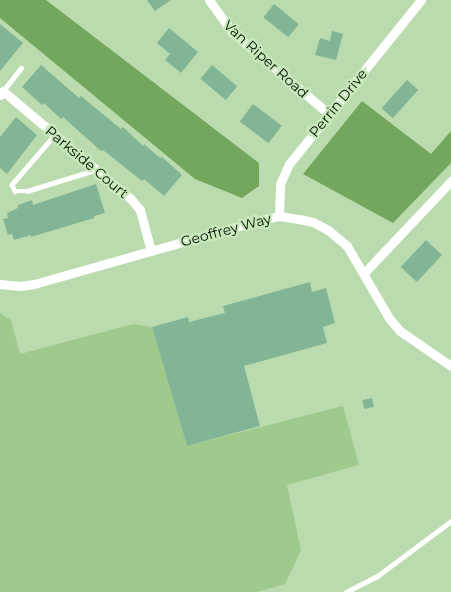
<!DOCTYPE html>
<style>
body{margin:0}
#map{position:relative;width:451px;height:592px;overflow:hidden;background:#badbad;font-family:Montserrat,sans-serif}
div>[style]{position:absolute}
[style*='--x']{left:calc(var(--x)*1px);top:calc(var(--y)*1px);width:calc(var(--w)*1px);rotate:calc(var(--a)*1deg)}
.green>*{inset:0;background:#9fc98d}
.forest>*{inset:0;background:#74a75e}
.building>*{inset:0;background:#82b595;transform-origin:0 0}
.lane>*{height:4.5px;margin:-2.25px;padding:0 2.25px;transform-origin:2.25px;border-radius:2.25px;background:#fff}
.street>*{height:9px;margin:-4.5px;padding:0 4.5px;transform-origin:4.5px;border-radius:4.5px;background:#fff}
span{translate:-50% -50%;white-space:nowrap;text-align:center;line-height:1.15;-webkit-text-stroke:4.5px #c7e9ba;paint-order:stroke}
.street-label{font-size:14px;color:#061003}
</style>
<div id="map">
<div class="green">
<i style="clip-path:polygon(0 313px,11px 320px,20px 354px,133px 324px,152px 327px,187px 446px,343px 406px,359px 465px,287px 485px,301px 550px,285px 584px,257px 592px,0 592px)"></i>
</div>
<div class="forest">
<i style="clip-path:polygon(0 0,46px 0,259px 163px,259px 186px,242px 198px,195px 179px,0 18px)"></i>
<i style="clip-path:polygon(362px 101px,431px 154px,451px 131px,451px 163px,393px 223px,303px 174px)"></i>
</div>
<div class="building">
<i style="clip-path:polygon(147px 0,171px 0,155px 11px)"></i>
<i style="left:274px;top:4px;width:32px;height:17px;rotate:39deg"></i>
<i style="clip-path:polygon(0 24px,23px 43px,0 71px)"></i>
<i style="clip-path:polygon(169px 28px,198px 52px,181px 73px,165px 60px,170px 54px,157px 43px)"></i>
<i style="clip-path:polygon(332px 31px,343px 34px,336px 60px,315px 55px,320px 38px,330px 41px)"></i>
<i style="clip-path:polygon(41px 65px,79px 98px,81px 96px,121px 129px,123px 127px,143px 146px,144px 144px,160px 158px,162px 157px,182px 175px,164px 196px,144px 179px,142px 181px,103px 150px,101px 151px,63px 117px,61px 119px,44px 103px,42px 105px,22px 87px)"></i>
<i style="left:212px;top:65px;width:33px;height:18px;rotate:40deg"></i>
<i style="left:407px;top:80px;width:15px;height:38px;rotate:42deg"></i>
<i style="left:253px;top:104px;width:36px;height:22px;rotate:37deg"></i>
<i style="clip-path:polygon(16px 117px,37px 135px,7px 174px,0 168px,0 137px)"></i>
<i style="clip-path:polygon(96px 184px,105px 213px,94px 216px,94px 218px,31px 237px,31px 235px,14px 240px,12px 234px,8px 235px,3px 219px,8px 218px,7px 213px,18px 208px,18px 205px,32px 200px,33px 205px)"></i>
<i style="left:426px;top:240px;width:22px;height:37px;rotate:43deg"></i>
<i style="clip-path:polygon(310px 282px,312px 292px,326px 288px,335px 323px,323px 327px,327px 343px,244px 366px,260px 426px,187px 446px,152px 327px,188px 317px,189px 322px,225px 313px,223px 306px)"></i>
<i style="left:372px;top:398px;width:9px;height:10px;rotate:77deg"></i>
</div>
<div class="lane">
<i style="--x:3;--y:91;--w:29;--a:-52"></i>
<i style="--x:55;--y:135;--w:66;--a:130.7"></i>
<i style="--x:12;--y:185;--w:7;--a:63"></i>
<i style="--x:15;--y:191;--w:12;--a:0"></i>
<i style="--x:27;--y:191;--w:71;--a:-17.2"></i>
<i style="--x:346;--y:592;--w:34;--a:-27"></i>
<i style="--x:376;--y:577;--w:94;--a:-36.7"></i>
</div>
<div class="street">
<i style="--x:209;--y:0;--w:39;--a:54"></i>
<i style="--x:232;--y:32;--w:127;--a:40.2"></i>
<i style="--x:0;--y:95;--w:5;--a:-53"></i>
<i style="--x:3;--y:91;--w:167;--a:40.2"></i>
<i style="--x:131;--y:199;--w:14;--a:51"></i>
<i style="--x:140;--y:210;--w:42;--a:75"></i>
<i style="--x:279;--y:216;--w:32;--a:-88"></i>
<i style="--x:280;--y:184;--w:22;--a:-66"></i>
<i style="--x:289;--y:164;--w:211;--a:-51.2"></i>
<i style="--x:364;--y:273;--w:127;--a:-46.6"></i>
<i style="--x:0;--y:284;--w:20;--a:6"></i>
<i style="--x:20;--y:286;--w:14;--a:-8"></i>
<i style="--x:34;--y:284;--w:232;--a:-15.8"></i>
<i style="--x:257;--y:221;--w:23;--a:-13"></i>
<i style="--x:279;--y:216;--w:20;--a:9"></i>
<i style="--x:299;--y:219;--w:14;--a:12"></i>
<i style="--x:313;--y:222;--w:17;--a:28"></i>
<i style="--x:328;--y:230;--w:25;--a:40"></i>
<i style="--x:347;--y:246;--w:83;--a:59.7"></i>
<i style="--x:389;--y:318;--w:17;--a:50"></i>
<i style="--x:400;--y:331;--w:62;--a:34.5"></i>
</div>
<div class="street-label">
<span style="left:266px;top:59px;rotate:42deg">Van Riper Road</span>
<span style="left:338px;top:103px;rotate:-51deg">Perrin Drive</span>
<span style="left:87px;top:162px;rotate:40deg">Parkside Court</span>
<span style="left:226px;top:230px;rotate:-15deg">Geoffrey Way</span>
</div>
</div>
